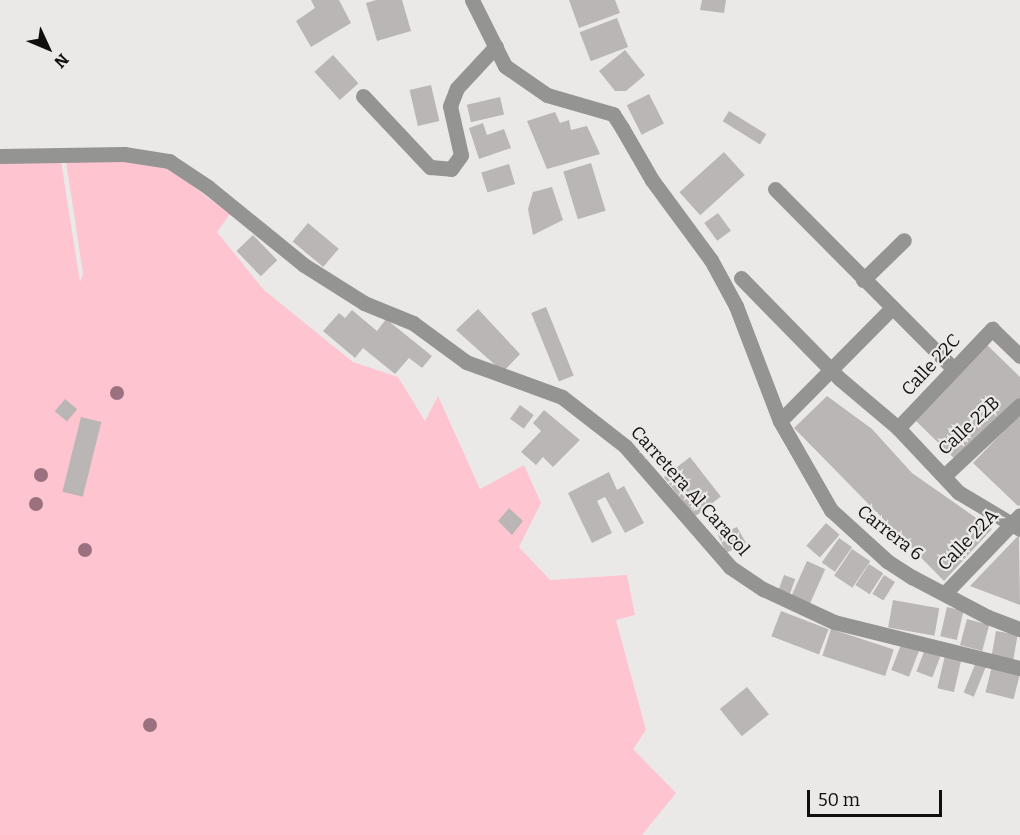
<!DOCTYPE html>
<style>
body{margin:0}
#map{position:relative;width:1020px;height:835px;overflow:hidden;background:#ebe9e7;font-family:Bitter,serif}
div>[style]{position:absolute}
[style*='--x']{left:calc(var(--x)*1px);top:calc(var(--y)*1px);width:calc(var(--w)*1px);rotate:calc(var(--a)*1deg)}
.green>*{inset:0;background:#fec5d0}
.building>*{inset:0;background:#bab6b5;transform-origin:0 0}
.minor>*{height:15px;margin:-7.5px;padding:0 7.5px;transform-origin:7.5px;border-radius:7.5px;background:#949492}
.trees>*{width:14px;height:14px;margin:-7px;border-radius:50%;background:#9c717f}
span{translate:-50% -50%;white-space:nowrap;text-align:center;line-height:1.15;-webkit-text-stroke:4.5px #ebe9e7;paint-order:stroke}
.street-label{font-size:18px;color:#100f0e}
.north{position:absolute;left:18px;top:18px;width:60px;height:60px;-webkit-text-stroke:4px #ebe9e7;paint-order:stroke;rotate:134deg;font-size:16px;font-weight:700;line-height:24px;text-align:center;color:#100f0e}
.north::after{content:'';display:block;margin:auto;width:21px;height:27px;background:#100f0e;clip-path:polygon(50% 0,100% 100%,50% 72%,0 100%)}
.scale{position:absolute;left:807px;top:790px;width:135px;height:27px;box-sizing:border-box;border:3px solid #100f0e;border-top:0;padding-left:8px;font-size:18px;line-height:21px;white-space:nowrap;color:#100f0e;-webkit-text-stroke:4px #ebe9e7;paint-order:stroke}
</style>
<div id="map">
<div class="green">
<i style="clip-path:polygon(123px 160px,167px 167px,230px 214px,217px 232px,264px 290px,353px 362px,398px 377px,425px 421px,438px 396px,480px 489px,524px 465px,541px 503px,519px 547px,550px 580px,627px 575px,635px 615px,616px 620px,646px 730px,633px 749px,676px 793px,642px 835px,0 835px,0 162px,61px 161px,80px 282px,83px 274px,66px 161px)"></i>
</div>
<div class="building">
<i style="clip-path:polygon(311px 0,339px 0,351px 23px,311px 47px,296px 21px,315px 8px)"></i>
<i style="clip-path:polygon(376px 0,402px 0,411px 31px,377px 41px,366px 3px)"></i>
<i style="clip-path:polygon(569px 0,615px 0,620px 13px,579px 28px)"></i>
<i style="clip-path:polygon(702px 0,726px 0,724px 13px,700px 10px)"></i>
<i style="left:617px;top:18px;width:31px;height:40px;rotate:69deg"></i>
<i style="clip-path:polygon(625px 50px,645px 75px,626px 91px,615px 91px,599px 71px)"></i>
<i style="left:333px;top:55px;width:38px;height:25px;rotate:48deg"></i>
<i style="left:431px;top:85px;width:37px;height:22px;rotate:77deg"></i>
<i style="left:649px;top:94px;width:33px;height:25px;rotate:63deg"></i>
<i style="left:500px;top:97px;width:18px;height:34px;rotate:77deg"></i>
<i style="left:729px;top:111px;width:44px;height:12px;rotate:32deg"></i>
<i style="clip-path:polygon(555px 112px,560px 123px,569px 120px,571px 130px,587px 126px,600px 154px,547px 169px,527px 121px)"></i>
<i style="clip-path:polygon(483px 123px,487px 135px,504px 129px,511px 148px,479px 159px,469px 128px)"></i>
<i style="left:724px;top:152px;width:31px;height:60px;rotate:48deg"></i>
<i style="left:591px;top:163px;width:50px;height:29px;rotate:73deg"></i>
<i style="left:509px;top:164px;width:21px;height:29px;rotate:73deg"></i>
<i style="clip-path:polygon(552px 187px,563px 220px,533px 235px,528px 209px,533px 192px)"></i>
<i style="left:718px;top:213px;width:22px;height:17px;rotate:54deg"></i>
<i style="left:308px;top:223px;width:40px;height:24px;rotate:40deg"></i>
<i style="left:253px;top:235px;width:35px;height:23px;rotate:46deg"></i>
<i style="left:546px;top:307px;width:74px;height:16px;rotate:68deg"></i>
<i style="clip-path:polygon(478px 309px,520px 354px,503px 372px,456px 330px)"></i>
<i style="clip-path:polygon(352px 310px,377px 331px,386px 319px,432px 356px,422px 368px,409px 358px,395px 374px,363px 348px,355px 358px,323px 331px,339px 313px,345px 318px)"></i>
<i style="clip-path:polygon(985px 343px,1020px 377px,1020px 401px,961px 465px,913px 418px)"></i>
<i style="clip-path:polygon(827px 396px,872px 429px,912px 473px,992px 529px,944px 581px,794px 428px)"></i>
<i style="left:65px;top:399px;width:16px;height:16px;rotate:40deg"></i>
<i style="left:520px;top:405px;width:17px;height:17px;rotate:36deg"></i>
<i style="clip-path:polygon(544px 410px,580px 440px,553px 467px,543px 457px,536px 465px,521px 452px,541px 431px,533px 423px)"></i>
<i style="clip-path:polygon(1020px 414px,1020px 505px,1018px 506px,973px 463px)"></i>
<i style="left:81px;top:417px;width:21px;height:77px;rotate:14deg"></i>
<i style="left:690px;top:457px;width:50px;height:33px;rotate:52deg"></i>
<i style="clip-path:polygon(609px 472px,617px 490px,624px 486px,644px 523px,625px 533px,605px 497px,597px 501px,612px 533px,592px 543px,568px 493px)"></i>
<i style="clip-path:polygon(509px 508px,523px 521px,512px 535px,498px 521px)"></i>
<i style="left:826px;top:523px;width:18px;height:30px;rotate:41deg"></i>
<i style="clip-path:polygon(737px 527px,746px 543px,726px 553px,718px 535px)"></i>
<i style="clip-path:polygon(1019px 535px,1020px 605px,970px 586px)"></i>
<i style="left:839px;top:538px;width:16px;height:30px;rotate:35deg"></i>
<i style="left:852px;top:549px;width:22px;height:32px;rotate:34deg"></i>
<i style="left:807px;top:561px;width:20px;height:41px;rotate:24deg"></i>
<i style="left:869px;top:564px;width:17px;height:25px;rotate:33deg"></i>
<i style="left:784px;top:575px;width:12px;height:19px;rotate:20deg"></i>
<i style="left:884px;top:575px;width:13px;height:22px;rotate:32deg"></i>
<i style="left:893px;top:600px;width:47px;height:28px;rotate:10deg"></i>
<i style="left:947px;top:607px;width:17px;height:30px;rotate:13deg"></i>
<i style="left:781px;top:611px;width:51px;height:27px;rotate:21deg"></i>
<i style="left:967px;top:619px;width:23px;height:27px;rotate:15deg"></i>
<i style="left:831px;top:629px;width:66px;height:28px;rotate:18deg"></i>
<i style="left:996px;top:631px;width:22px;height:25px;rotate:10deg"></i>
<i style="left:902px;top:642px;width:19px;height:30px;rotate:21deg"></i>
<i style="left:925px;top:649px;width:17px;height:24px;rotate:21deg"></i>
<i style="left:945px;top:655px;width:17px;height:34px;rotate:13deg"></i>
<i style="left:976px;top:662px;width:11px;height:33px;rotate:22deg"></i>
<i style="left:992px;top:666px;width:29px;height:27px;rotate:14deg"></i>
<i style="left:747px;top:687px;width:35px;height:35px;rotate:51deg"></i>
</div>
<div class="minor">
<i style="--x:472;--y:0;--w:74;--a:63.4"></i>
<i style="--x:505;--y:66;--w:51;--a:34.6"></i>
<i style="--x:547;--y:95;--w:69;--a:16.1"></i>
<i style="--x:613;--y:114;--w:17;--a:57"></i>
<i style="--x:622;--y:128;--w:60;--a:60"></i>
<i style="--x:652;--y:180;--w:99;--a:53.6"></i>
<i style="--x:711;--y:260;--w:52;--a:61.5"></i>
<i style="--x:736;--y:306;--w:123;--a:69.1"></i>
<i style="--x:780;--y:421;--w:103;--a:60.2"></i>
<i style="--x:831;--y:510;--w:76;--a:42.3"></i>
<i style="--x:887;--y:561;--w:30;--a:33"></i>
<i style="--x:912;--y:577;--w:86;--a:27.8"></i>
<i style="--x:988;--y:617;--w:34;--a:21"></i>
<i style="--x:363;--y:96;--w:98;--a:46.7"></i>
<i style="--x:430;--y:167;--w:21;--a:5"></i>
<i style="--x:451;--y:169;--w:17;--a:-54"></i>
<i style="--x:461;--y:155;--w:50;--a:-102.7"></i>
<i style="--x:450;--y:106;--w:19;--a:-69"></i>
<i style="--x:457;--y:88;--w:57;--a:-47.1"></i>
<i style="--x:0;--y:156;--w:124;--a:-0.9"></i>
<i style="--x:124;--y:154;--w:46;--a:8.8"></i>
<i style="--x:169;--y:161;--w:47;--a:33.7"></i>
<i style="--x:208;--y:187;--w:124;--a:39.1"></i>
<i style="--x:304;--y:265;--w:71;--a:32.3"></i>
<i style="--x:364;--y:303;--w:53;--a:22.2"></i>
<i style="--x:413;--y:323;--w:66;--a:36.3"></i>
<i style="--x:466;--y:362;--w:102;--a:20"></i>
<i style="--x:562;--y:397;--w:80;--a:37.9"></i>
<i style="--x:625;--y:446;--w:160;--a:49"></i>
<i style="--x:730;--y:567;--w:40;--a:34"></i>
<i style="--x:763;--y:589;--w:78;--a:24.9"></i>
<i style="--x:834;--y:622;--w:192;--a:13.9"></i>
<i style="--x:775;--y:189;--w:254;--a:45.2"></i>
<i style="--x:741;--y:278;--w:141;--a:45.6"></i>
<i style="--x:840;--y:379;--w:76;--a:40.2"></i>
<i style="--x:898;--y:428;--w:88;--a:46.8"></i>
<i style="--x:958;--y:492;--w:72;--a:30.8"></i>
<i style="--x:863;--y:280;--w:57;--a:-44.3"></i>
<i style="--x:780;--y:421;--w:159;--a:-45.3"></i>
<i style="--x:898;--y:428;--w:137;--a:-46.5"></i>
<i style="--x:992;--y:329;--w:39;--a:44"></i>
<i style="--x:944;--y:476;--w:104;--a:-43.1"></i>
<i style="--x:945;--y:593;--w:108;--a:-46.1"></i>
</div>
<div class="trees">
<i style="left:117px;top:393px"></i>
<i style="left:41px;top:475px"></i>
<i style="left:36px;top:504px"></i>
<i style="left:85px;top:550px"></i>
<i style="left:150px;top:725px"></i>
</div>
<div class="street-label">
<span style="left:931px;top:365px;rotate:-47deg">Calle 22C</span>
<span style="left:969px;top:426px;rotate:-43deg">Calle 22B</span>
<span style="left:690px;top:491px;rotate:48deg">Carretera Al Caracol</span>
<span style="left:890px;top:533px;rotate:38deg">Carrera 6</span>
<span style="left:968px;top:540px;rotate:-46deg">Calle 22A</span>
</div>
<div class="north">N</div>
<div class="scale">50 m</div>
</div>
